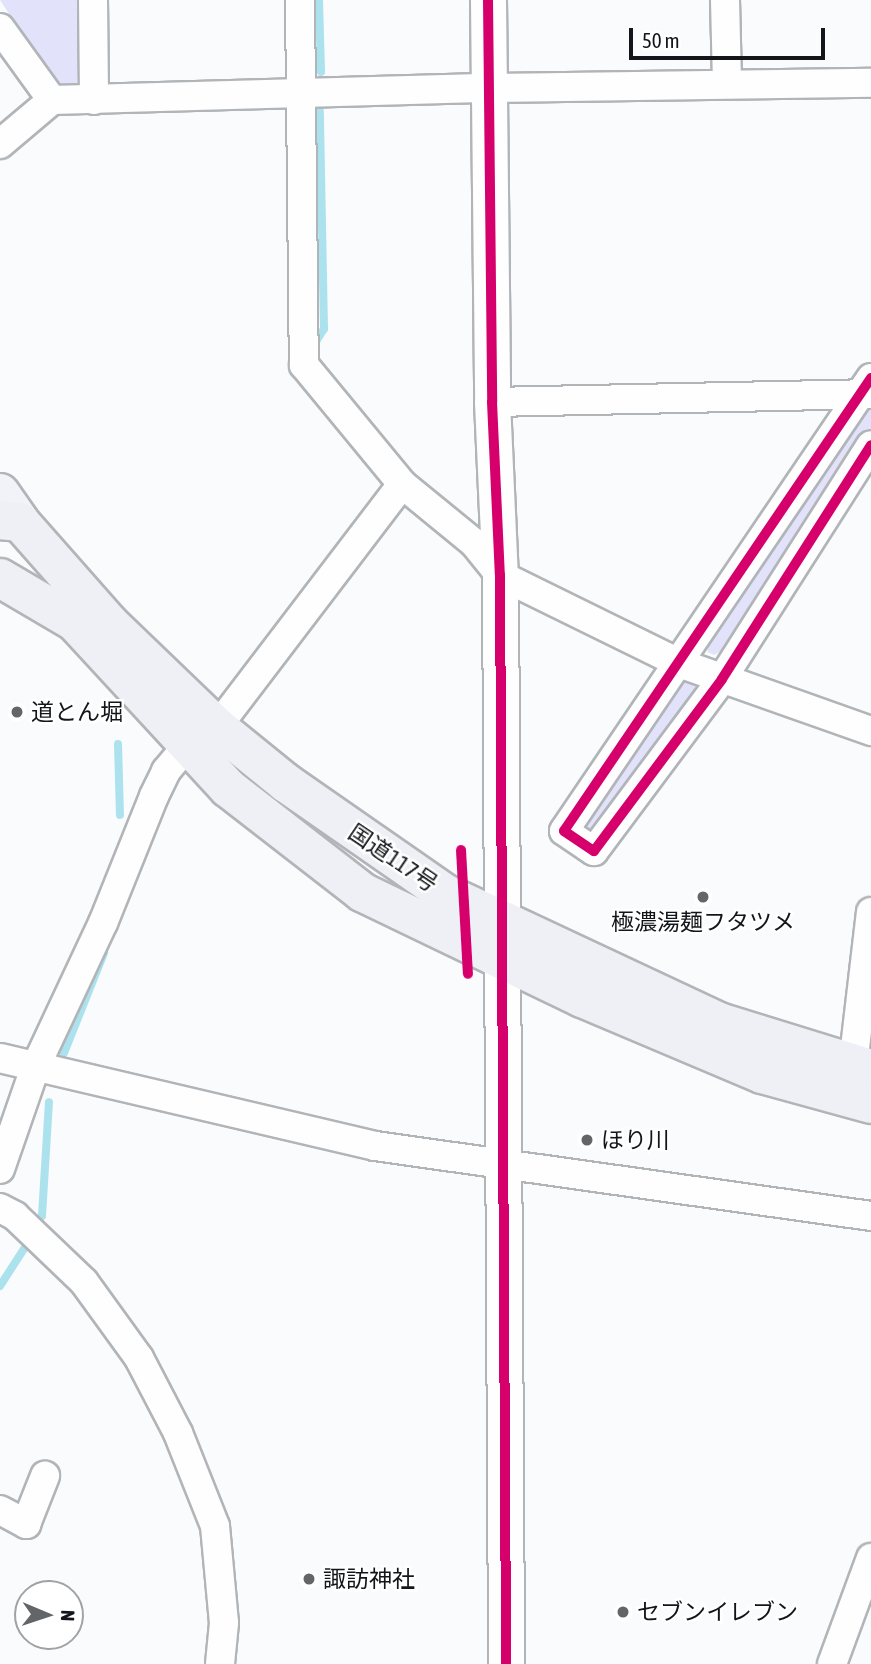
<!DOCTYPE html>
<meta charset="utf-8">
<style>
body{margin:0}
#map{position:relative;width:871px;height:1664px;overflow:hidden;background:#fafbfd;font-family:"Asap Condensed","Noto Sans JP",sans-serif}
div>[style]{position:absolute}
[style*='--x']{left:calc(var(--x)*1px);top:calc(var(--y)*1px);width:calc(var(--w)*1px);rotate:calc(var(--a)*1deg)}
.green>*{inset:0;background:#e2e3fb}
.stream>*{height:8px;margin:-4px;padding:0 4px;transform-origin:4px;border-radius:4px;background:#abe2ed}
.roads{filter:drop-shadow(2px 0 #b2b5b8) drop-shadow(-2px 0 #b2b5b8) drop-shadow(0 2px #b2b5b8) drop-shadow(0 -2px #b2b5b8)}
.minor>*{height:28px;margin:-14px;padding:0 14px;transform-origin:14px;border-radius:14px;background:#fefeff}
.tertiary>*{height:35px;margin:-17.5px;padding:0 17.5px;transform-origin:17.5px;border-radius:17.5px;background:#fefeff}
.primary>*{height:38px;margin:-19px;padding:0 19px;transform-origin:19px;border-radius:19px;background:#f2f3f9}
.trunk>*{height:38px;margin:-19px;padding:0 19px;transform-origin:19px;border-radius:19px;background:#eef0f6}
.cycleway>*{height:10px;margin:-5px;padding:0 5px;transform-origin:5px;border-radius:5px;background:#d6006c}
.dots>*{width:19px;height:19px;translate:-50% -50%;box-sizing:border-box;border:4px solid #fff;border-radius:50%}
span{translate:-50% -50%;white-space:nowrap;text-align:center;line-height:1.15;-webkit-text-stroke:5px #fff;paint-order:stroke}
.poi-label{font-size:23px;color:#12161a}
.left{translate:0 -50%;text-align:left}
.street-label{font-size:23px;color:#12161a}
.north{position:absolute;left:14px;top:1580px;width:70px;height:70px;box-sizing:border-box;background:#fff;border:2px solid #a0a2a3;border-radius:50%;rotate:92deg;font-size:19px;font-weight:700;line-height:28px;text-align:center;color:#12161a}
.north::after{content:'';display:block;margin:auto;width:24px;height:32px;background:#636669;clip-path:polygon(50% 0,100% 100%,50% 72%,0 100%)}
.scale{position:absolute;left:629px;top:28px;width:196px;height:32px;box-sizing:border-box;border:4px solid #12161a;border-top:0;padding-left:9px;font-size:21px;line-height:24px;white-space:nowrap;color:#12161a;-webkit-text-stroke:5px #fff;paint-order:stroke}
</style>
<div id="map">
<div class="green">
<i style="clip-path:polygon(0 0,79px 0,83px 86px,55px 84px)"></i>
<i style="clip-path:polygon(871px 409px,871px 434px,731px 646px,714px 655px,708px 652px,706px 642px,861px 411px)"></i>
<i style="clip-path:polygon(684px 679px,694px 683px,696px 693px,597px 834px,583px 830px,584px 819px,670px 689px)"></i>
</div>
<div class="stream">
<i style="--x:319;--y:0;--w:72;--a:88.4"></i>
<i style="--x:317;--y:340;--w:13;--a:-58"></i>
<i style="--x:324;--y:329;--w:218;--a:-91.1"></i>
<i style="--x:118;--y:744;--w:71;--a:88.4"></i>
<i style="--x:64;--y:1053;--w:108;--a:-68.2"></i>
<i style="--x:42;--y:1216;--w:114;--a:-86.5"></i>
<i style="--x:0;--y:1286;--w:54;--a:-57.2"></i>
</div>
<div class="roads">
<div class="minor">
<i style="--x:93;--y:0;--w:100;--a:89.4"></i>
<i style="--x:300;--y:0;--w:365;--a:89.4"></i>
<i style="--x:304;--y:365;--w:154;--a:50.5"></i>
<i style="--x:402;--y:484;--w:93;--a:39.3"></i>
<i style="--x:474;--y:543;--w:41;--a:50.9"></i>
<i style="--x:500;--y:575;--w:199;--a:26.2"></i>
<i style="--x:679;--y:663;--w:204;--a:19.5"></i>
<i style="--x:725;--y:0;--w:84;--a:88.6"></i>
<i style="--x:0;--y:28;--w:89;--a:54.2"></i>
<i style="--x:52;--y:100;--w:438;--a:-1.6"></i>
<i style="--x:490;--y:88;--w:381;--a:-0.8"></i>
<i style="--x:0;--y:144;--w:68;--a:-40.2"></i>
<i style="--x:871;--y:378;--w:547;--a:124.13"></i>
<i style="--x:564;--y:831;--w:36;--a:34"></i>
<i style="--x:594;--y:851;--w:214;--a:-53.3"></i>
<i style="--x:722;--y:679;--w:277;--a:-57.5"></i>
<i style="--x:492;--y:402;--w:379;--a:-1.2"></i>
<i style="--x:217;--y:727;--w:305;--a:-52.7"></i>
<i style="--x:0;--y:1058;--w:385;--a:13.2"></i>
<i style="--x:375;--y:1146;--w:501;--a:8.03"></i>
<i style="--x:853;--y:1065;--w:154;--a:-83.3"></i>
<i style="--x:0;--y:1169;--w:107;--a:-70.9"></i>
<i style="--x:35;--y:1068;--w:160;--a:-64.9"></i>
<i style="--x:103;--y:923;--w:137;--a:-68.1"></i>
<i style="--x:154;--y:796;--w:28;--a:-64"></i>
<i style="--x:166;--y:771;--w:33;--a:-50"></i>
<i style="--x:0;--y:1208;--w:17;--a:28"></i>
<i style="--x:15;--y:1216;--w:95;--a:43.7"></i>
<i style="--x:84;--y:1282;--w:94;--a:54.1"></i>
<i style="--x:139;--y:1358;--w:85;--a:62.5"></i>
<i style="--x:178;--y:1433;--w:100;--a:68.3"></i>
<i style="--x:215;--y:1526;--w:97;--a:84.7"></i>
<i style="--x:224;--y:1623;--w:41;--a:95.6"></i>
<i style="--x:0;--y:1510;--w:30;--a:28"></i>
<i style="--x:26;--y:1524;--w:52;--a:-68.4"></i>
<i style="--x:832;--y:1664;--w:113;--a:-69.8"></i>
</div>
<div class="tertiary">
<i style="--x:488;--y:0;--w:402;--a:89.4"></i>
<i style="--x:492;--y:402;--w:173;--a:87.4"></i>
<i style="--x:500;--y:575;--w:1089;--a:89.68"></i>
</div>
<div class="primary">
<i style="--x:0;--y:493;--w:35;--a:55"></i>
</div>
<div class="trunk">
<i style="--x:0;--y:520;--w:20;--a:6"></i>
<i style="--x:20;--y:522;--w:136;--a:48.6"></i>
<i style="--x:110;--y:624;--w:149;--a:43.9"></i>
<i style="--x:217;--y:727;--w:89;--a:39.1"></i>
<i style="--x:286;--y:783;--w:195;--a:34.8"></i>
<i style="--x:446;--y:894;--w:302;--a:25.1"></i>
<i style="--x:719;--y:1022;--w:159;--a:17.2"></i>
<i style="--x:0;--y:578;--w:87;--a:30.4"></i>
<i style="--x:75;--y:622;--w:226;--a:47.3"></i>
<i style="--x:228;--y:788;--w:170;--a:37.8"></i>
<i style="--x:362;--y:892;--w:244;--a:25.7"></i>
<i style="--x:582;--y:998;--w:195;--a:22.9"></i>
<i style="--x:762;--y:1074;--w:113;--a:15.4"></i>
</div>
</div>
<div class="cycleway">
<i style="--x:488;--y:0;--w:402;--a:89.4"></i>
<i style="--x:492;--y:402;--w:173;--a:87.4"></i>
<i style="--x:500;--y:575;--w:1089;--a:89.68"></i>
<i style="--x:871;--y:378;--w:547;--a:124.13"></i>
<i style="--x:564;--y:831;--w:36;--a:34"></i>
<i style="--x:594;--y:851;--w:214;--a:-53.3"></i>
<i style="--x:722;--y:679;--w:277;--a:-57.5"></i>
<i style="--x:461;--y:850;--w:124;--a:86.8"></i>
</div>
<div class="dots">
<i style="left:17px;top:712px;background:#636669"></i>
<i style="left:703px;top:897px;background:#636669"></i>
<i style="left:587px;top:1140px;background:#636669"></i>
<i style="left:309px;top:1579px;background:#636669"></i>
<i style="left:623px;top:1612px;background:#636669"></i>
</div>
<div class="poi-label">
<span class="left" style="left:31px;top:712px">道とん堀</span>
<span style="left:703px;top:922px">極濃湯麺フタツメ</span>
<span class="left" style="left:601px;top:1140px">ほり川</span>
<span class="left" style="left:323px;top:1579px">諏訪神社</span>
<span class="left" style="left:637px;top:1612px">セブンイレブン</span>
</div>
<div class="street-label">
<span style="left:393px;top:858px;rotate:34deg">国道117号</span>
</div>
<div class="north">N</div>
<div class="scale">50 m</div>
</div>
